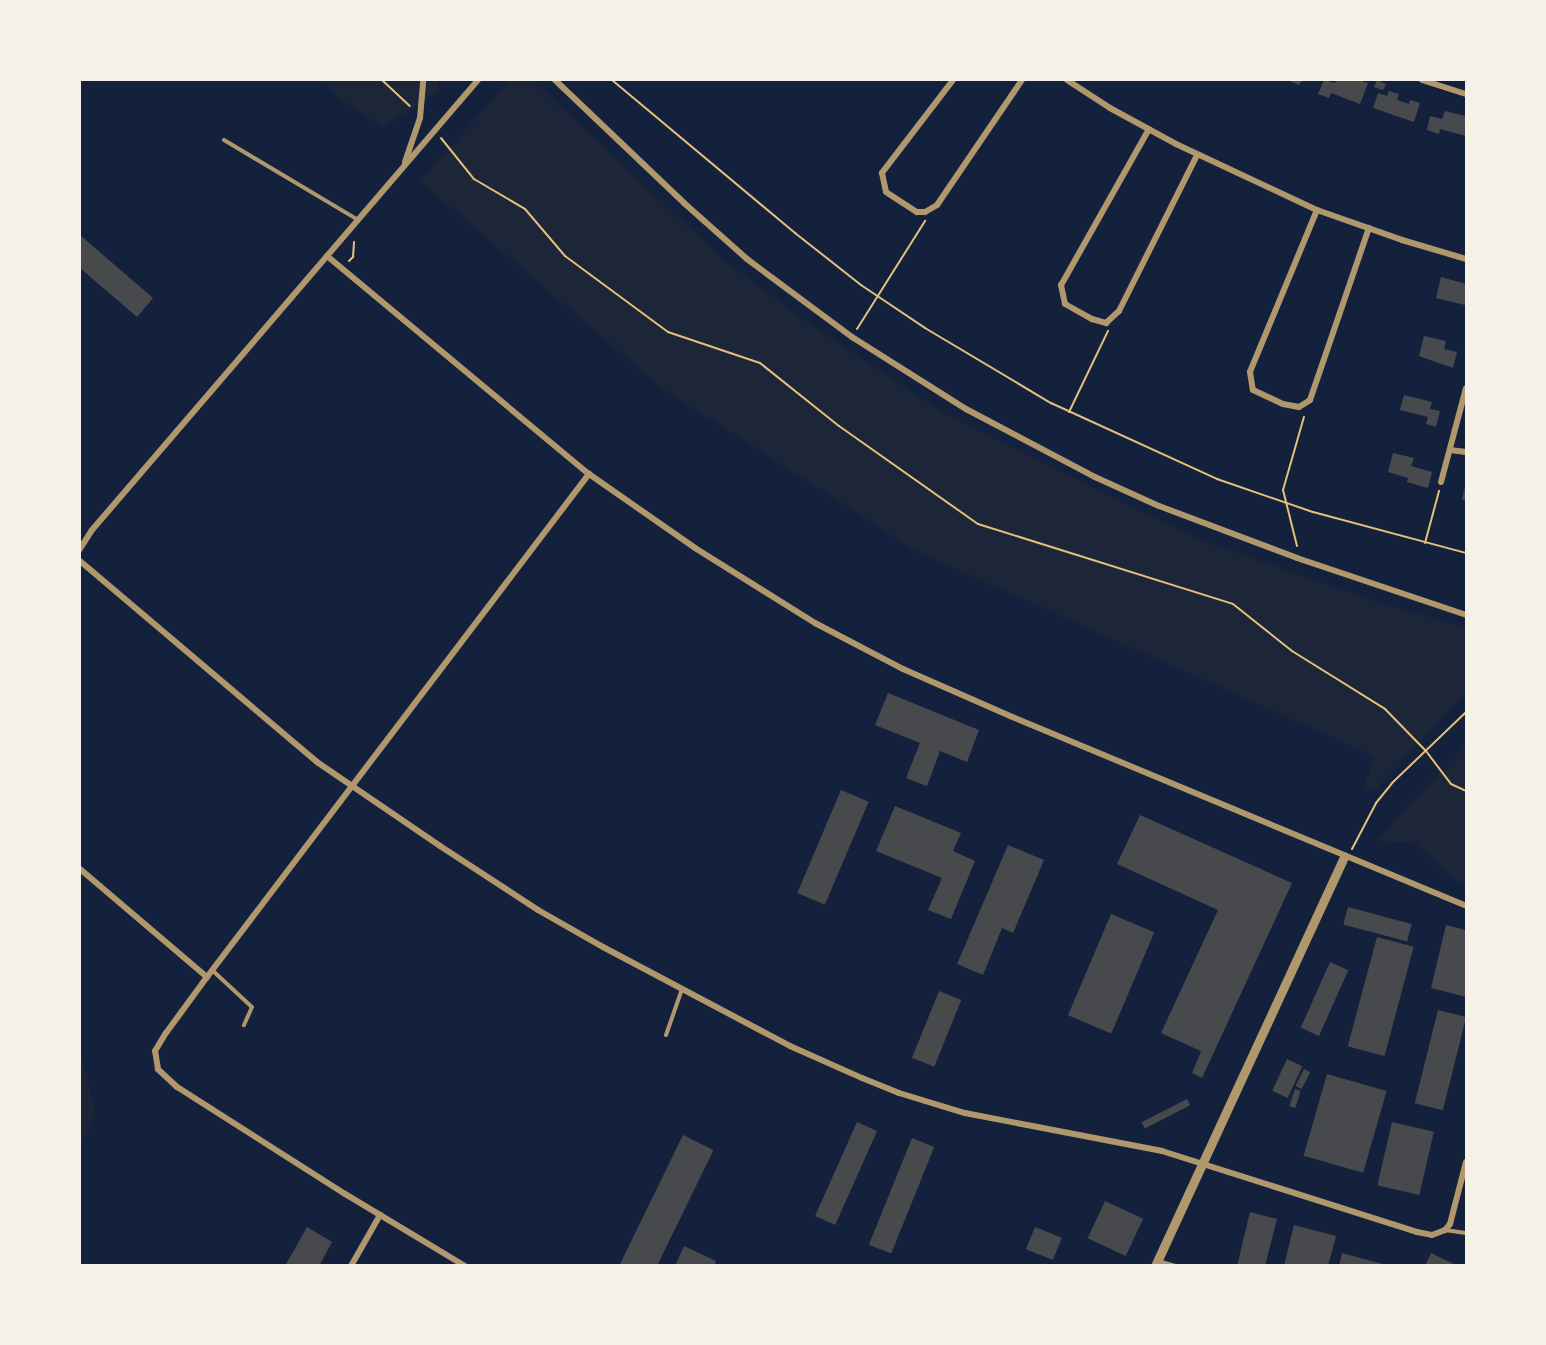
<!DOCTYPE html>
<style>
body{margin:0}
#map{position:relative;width:1546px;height:1345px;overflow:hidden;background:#14213d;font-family:Rubik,sans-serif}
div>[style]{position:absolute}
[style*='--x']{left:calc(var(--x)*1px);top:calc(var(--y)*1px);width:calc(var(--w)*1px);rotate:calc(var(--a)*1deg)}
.green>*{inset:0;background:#1d2539}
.building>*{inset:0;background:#48494c;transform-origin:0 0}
.path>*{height:2px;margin:-1px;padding:0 1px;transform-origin:1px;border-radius:1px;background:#e5c07b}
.service>*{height:4px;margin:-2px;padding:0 2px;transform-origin:2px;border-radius:2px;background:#b1986c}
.minor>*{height:6px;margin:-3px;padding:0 3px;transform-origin:3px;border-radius:3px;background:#b1986c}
.tertiary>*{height:9px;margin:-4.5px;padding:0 4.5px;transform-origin:4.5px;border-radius:4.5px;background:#b1986c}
span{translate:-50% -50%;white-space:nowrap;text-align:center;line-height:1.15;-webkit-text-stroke:4.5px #f6f1e7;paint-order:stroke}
.frame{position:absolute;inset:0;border:81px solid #f6f1e7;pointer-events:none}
</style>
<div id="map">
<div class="green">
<i style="clip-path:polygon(323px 80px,439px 80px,438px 92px,383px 127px,338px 97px)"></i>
<i style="clip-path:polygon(510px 80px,532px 80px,727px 263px,805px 321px,943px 413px,1197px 539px,1386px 605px,1466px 627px,1466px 692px,1374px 792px,1364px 788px,1374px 756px,918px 552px,662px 388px,420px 181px)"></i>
<i style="clip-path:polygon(1466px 745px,1466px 886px,1457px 881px,1415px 843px,1376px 841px)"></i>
<i style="clip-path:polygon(80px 1048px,96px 1114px,80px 1146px)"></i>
</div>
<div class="building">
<i style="clip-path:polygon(1287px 80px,1302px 80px,1299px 85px)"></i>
<i style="clip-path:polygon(1324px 80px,1335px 83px,1336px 80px,1358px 80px,1368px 83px,1360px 104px,1331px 93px,1329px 98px,1318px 94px)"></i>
<i style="clip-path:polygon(1377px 80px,1386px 84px,1383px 90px,1374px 87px)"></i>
<i style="clip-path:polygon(1389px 91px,1399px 94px,1397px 100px,1409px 104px,1410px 100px,1420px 103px,1414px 122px,1373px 108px,1378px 93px,1387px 96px)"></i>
<i style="clip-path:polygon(1445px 111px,1466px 116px,1466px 136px,1440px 129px,1439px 134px,1427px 130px,1430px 116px,1442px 119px)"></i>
<i style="clip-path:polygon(80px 235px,153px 298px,137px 317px,80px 268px)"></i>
<i style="clip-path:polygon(1441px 277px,1466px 284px,1465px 305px,1436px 298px)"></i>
<i style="clip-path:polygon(1424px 336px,1446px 341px,1444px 349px,1457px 352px,1453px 368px,1419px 356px)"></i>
<i style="clip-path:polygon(1404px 395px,1432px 402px,1430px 409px,1440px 411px,1436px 427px,1426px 424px,1428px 417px,1400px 410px)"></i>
<i style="clip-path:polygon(1393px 453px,1414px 458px,1411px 466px,1432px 472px,1428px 488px,1407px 482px,1408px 478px,1388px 472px)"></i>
<i style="clip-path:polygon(1466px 483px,1466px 501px,1462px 499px)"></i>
<i style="clip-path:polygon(888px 693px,979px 730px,967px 762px,940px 751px,927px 786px,906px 778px,920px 743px,875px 725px)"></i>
<i style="left:841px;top:790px;width:30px;height:112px;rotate:23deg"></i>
<i style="clip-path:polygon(895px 806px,961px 833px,953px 851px,975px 861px,951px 919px,928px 910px,942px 878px,876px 851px)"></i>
<i style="clip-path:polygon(1140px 815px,1292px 883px,1202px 1078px,1192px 1073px,1201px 1051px,1161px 1033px,1218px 910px,1117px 864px)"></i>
<i style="clip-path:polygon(1008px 845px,1044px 860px,1013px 933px,1002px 928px,983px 975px,957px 964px)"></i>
<i style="left:1348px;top:907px;width:66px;height:18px;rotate:15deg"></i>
<i style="left:1111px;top:914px;width:47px;height:110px;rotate:23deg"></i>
<i style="clip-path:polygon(1446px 925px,1466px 930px,1466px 997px,1431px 988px)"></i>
<i style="left:1377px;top:937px;width:38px;height:113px;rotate:15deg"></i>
<i style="left:1330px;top:962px;width:20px;height:72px;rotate:24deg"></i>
<i style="left:939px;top:991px;width:24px;height:72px;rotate:22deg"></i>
<i style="left:1438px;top:1010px;width:29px;height:96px;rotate:14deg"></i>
<i style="left:1287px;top:1059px;width:17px;height:35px;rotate:25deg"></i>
<i style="left:1304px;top:1069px;width:7px;height:19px;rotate:27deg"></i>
<i style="left:1327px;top:1074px;width:62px;height:85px;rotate:16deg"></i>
<i style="left:1295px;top:1089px;width:6px;height:18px;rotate:18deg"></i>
<i style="left:1187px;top:1099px;width:7px;height:51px;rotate:63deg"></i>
<i style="left:857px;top:1122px;width:22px;height:103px;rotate:24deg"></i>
<i style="left:1392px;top:1122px;width:43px;height:65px;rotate:13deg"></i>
<i style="left:683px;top:1135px;width:34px;height:146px;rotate:26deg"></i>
<i style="left:912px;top:1138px;width:24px;height:115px;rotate:22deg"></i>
<i style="left:1105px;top:1201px;width:42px;height:41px;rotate:25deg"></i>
<i style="clip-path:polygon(1250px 1212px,1277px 1219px,1265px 1266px,1237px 1266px)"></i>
<i style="clip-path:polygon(1294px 1225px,1336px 1236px,1328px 1266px,1284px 1266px)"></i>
<i style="clip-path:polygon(307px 1227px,332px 1242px,319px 1266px,285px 1266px)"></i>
<i style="left:1035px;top:1227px;width:29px;height:24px;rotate:22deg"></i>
<i style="clip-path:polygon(684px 1246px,716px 1261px,714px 1266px,675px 1266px)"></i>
<i style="clip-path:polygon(1342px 1253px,1386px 1265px,1386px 1266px,1339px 1266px)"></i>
<i style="clip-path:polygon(1431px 1253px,1458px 1266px,1425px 1266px)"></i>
</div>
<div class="path">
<i style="--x:382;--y:80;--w:38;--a:43"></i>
<i style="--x:612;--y:80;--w:239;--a:39.9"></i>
<i style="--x:795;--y:233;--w:84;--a:38.2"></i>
<i style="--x:861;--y:285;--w:77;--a:33.9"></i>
<i style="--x:925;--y:328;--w:147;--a:30.8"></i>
<i style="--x:1051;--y:403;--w:183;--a:24.6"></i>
<i style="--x:1217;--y:479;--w:102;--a:19"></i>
<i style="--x:1313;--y:512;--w:158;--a:15"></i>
<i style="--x:441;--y:138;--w:53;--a:51.2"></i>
<i style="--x:474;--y:179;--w:59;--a:30.5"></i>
<i style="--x:525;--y:209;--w:62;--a:49.6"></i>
<i style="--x:565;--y:256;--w:128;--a:36.4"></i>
<i style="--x:668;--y:332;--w:97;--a:18.6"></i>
<i style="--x:760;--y:363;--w:101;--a:38.6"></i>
<i style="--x:839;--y:426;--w:170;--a:35.2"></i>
<i style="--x:978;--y:524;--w:267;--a:17.4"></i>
<i style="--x:1233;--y:604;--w:75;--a:38.5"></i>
<i style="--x:1292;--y:651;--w:110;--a:31.9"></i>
<i style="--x:1385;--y:709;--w:59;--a:45.7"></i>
<i style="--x:1426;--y:751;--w:41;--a:52.9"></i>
<i style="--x:1451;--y:784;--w:17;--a:25"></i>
<i style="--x:349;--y:261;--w:6;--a:-45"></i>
<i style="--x:353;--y:257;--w:15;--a:-86"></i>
<i style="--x:857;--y:329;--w:128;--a:-57.8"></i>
<i style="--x:1069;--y:412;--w:90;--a:-64.3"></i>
<i style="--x:1425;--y:543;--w:54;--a:-74.9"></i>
<i style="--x:1297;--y:546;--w:58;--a:-104"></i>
<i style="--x:1283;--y:490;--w:76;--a:-74"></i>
<i style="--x:1352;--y:849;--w:52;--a:-62.4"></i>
<i style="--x:1376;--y:803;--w:26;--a:-51"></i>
<i style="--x:1392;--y:783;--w:103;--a:-43.8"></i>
</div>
<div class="service">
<i style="--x:224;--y:140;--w:156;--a:30.8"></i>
<i style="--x:212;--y:970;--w:54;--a:42.8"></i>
<i style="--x:252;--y:1007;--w:20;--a:114"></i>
<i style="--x:666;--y:1035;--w:49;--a:-70.8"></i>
<i style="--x:1445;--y:1230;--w:21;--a:8"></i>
<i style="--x:1158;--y:1261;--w:18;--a:16"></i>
</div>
<div class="minor">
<i style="--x:555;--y:80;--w:178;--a:43.6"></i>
<i style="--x:684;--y:203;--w:84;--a:41.6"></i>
<i style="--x:747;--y:259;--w:131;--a:36.6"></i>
<i style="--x:852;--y:337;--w:135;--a:32.3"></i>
<i style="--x:966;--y:409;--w:146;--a:27.8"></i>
<i style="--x:1095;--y:477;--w:70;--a:24.4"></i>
<i style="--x:1159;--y:506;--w:147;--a:20.6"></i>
<i style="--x:1297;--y:558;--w:178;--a:18.6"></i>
<i style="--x:953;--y:80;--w:117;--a:127.4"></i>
<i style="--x:882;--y:173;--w:19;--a:78"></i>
<i style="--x:886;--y:192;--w:37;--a:33"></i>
<i style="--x:917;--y:212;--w:8;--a:0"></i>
<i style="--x:925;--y:212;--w:14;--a:-30"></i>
<i style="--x:937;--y:205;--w:151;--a:-55.8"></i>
<i style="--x:1067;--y:80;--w:51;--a:33.1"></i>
<i style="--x:1110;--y:108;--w:75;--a:28.6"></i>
<i style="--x:1176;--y:144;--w:156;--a:25.1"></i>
<i style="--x:1317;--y:210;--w:90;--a:19.4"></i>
<i style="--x:1402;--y:240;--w:67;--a:16.5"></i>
<i style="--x:1422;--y:80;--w:46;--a:17.7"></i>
<i style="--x:1149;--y:129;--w:179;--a:119.4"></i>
<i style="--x:1061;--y:285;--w:19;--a:78"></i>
<i style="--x:1065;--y:304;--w:31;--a:29"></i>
<i style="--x:1092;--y:319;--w:15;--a:16"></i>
<i style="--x:1106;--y:323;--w:18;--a:-43"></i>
<i style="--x:1119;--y:311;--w:174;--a:-63.4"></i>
<i style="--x:405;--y:162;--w:46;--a:-71.2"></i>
<i style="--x:420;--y:118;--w:38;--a:-85"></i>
<i style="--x:1317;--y:210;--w:175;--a:112.5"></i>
<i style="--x:1250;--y:372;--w:18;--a:81"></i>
<i style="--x:1253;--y:390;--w:33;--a:25"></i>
<i style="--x:1283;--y:404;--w:16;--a:11"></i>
<i style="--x:1299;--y:407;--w:13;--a:-32"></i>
<i style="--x:1310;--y:400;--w:182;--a:-71.1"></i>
<i style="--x:327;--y:256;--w:341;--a:39.8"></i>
<i style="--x:589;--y:474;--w:129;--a:34.9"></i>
<i style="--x:695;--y:548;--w:142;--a:32"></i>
<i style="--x:815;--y:623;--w:99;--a:27.6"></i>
<i style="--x:903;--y:669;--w:117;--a:23.7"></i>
<i style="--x:1010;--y:716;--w:494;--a:22.6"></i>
<i style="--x:1450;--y:450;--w:16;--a:7"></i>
<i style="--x:1441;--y:482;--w:97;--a:-75.1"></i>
<i style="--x:80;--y:549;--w:22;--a:-58"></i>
<i style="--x:92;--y:530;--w:593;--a:-49.38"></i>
<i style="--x:80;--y:561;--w:311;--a:40.3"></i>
<i style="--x:317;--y:762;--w:149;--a:34.3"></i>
<i style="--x:440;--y:846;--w:117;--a:33.1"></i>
<i style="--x:538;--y:910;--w:75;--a:29.6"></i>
<i style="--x:603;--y:947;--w:212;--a:27.9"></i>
<i style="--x:790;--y:1046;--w:79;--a:24"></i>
<i style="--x:862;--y:1078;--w:40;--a:22"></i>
<i style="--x:899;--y:1093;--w:69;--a:16.9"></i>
<i style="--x:965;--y:1113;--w:201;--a:10.9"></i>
<i style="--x:1162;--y:1151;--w:268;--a:17.6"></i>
<i style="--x:1417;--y:1232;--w:15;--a:11"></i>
<i style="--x:1432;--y:1235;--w:14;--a:-21"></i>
<i style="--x:1445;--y:1230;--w:8;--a:-50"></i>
<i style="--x:1450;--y:1224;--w:64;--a:-75.5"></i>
<i style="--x:80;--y:869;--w:167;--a:40.4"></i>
<i style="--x:351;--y:1266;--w:59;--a:-60.4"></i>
<i style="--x:465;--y:1266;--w:140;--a:-149"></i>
<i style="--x:345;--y:1194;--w:199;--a:-147.5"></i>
<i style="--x:177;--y:1087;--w:26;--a:-137"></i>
<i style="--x:158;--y:1069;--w:18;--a:-99"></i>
<i style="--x:155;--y:1051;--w:21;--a:-59"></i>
<i style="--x:166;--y:1033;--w:69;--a:-53.8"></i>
<i style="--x:207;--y:977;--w:632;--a:-52.79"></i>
</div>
<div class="tertiary">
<i style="--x:1155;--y:1266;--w:451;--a:-65.2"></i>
</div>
<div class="frame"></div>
</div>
